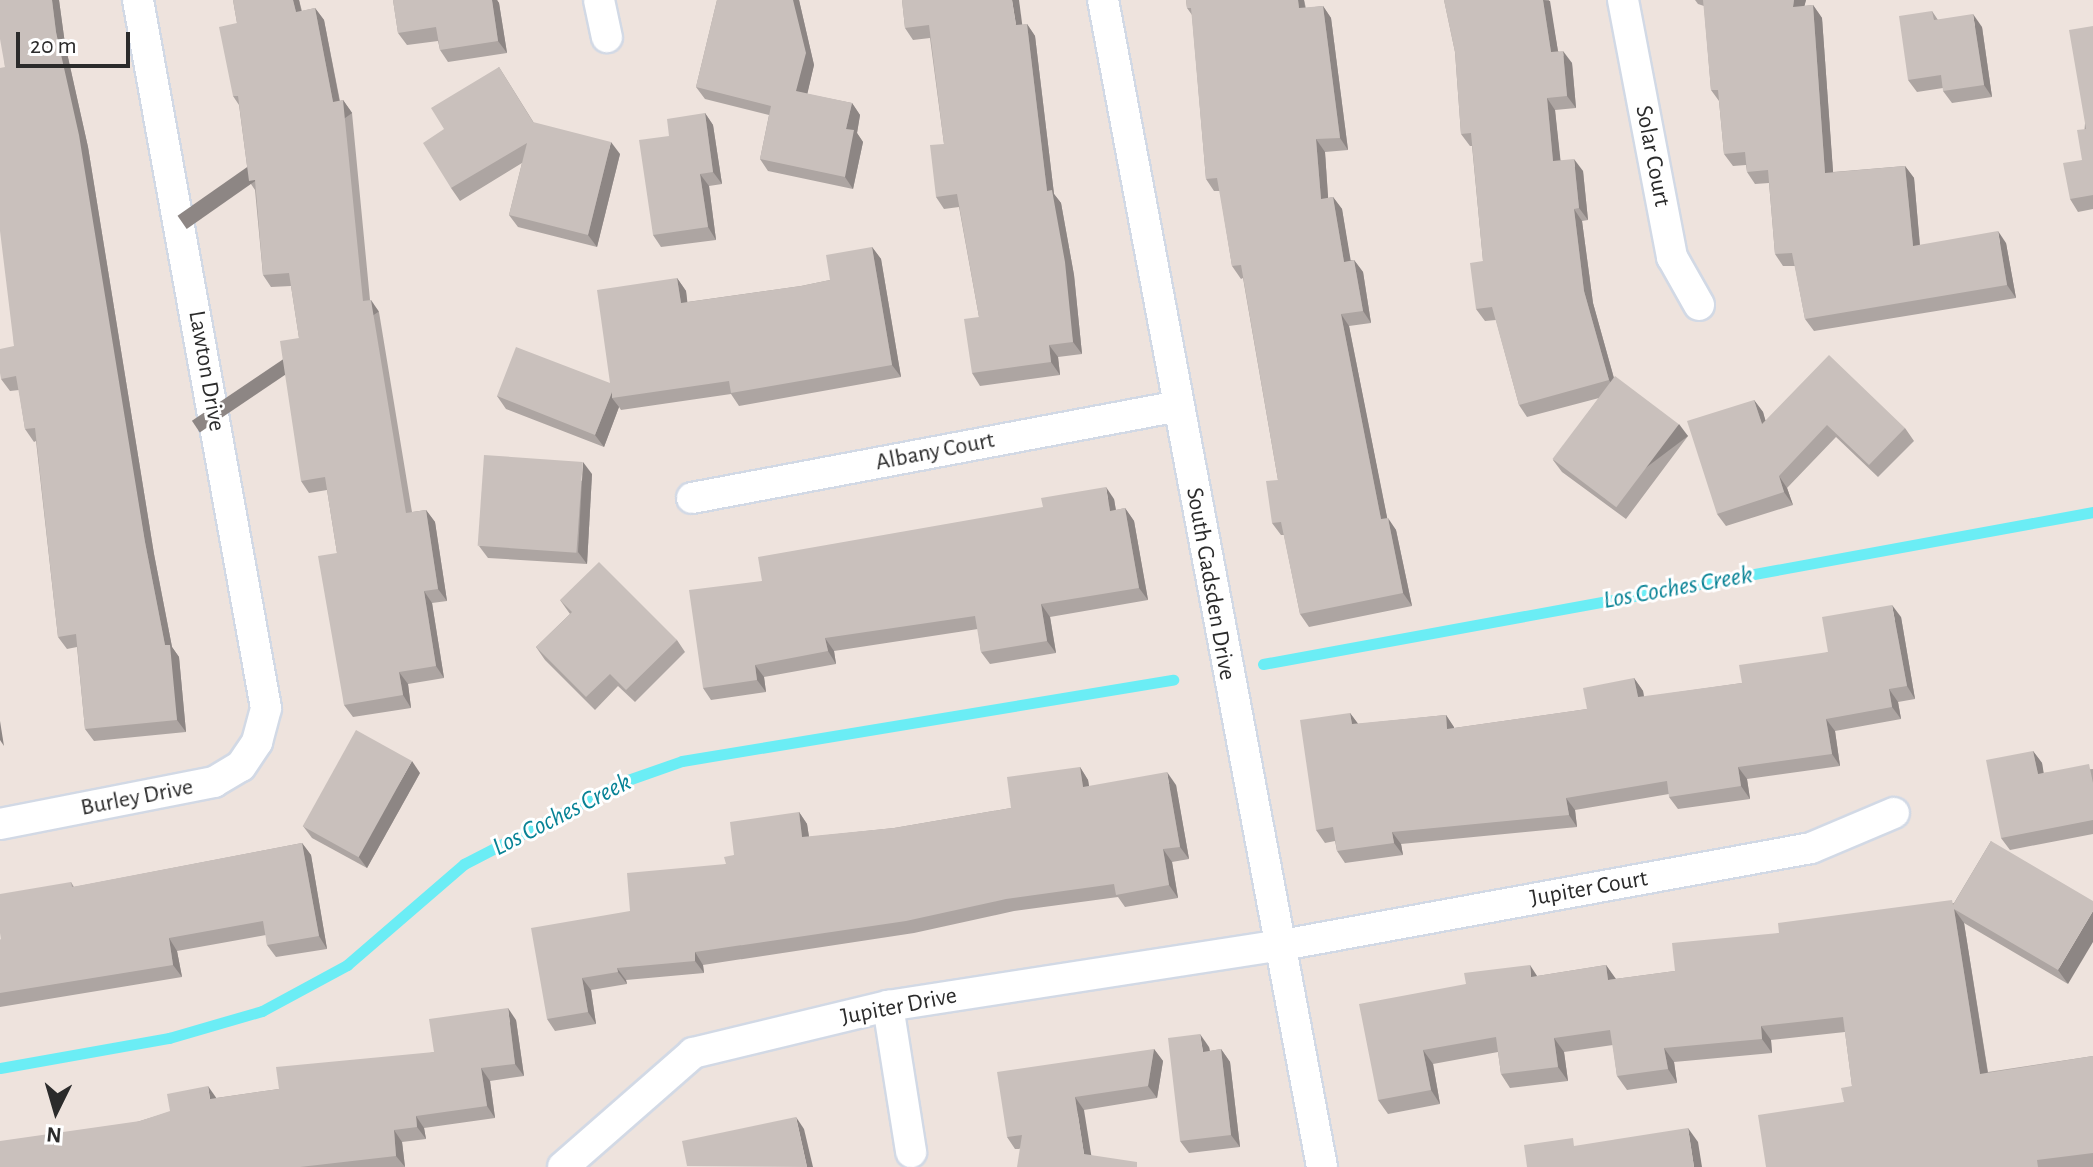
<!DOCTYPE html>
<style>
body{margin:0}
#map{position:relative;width:2093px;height:1167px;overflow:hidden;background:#eee3dd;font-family:"Alegreya Sans",sans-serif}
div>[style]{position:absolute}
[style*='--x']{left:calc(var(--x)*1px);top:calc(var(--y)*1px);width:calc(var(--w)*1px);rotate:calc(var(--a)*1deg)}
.stream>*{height:11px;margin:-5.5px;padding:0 5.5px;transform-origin:5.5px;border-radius:5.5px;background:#6bedf5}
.roads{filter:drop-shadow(2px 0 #d2d9e5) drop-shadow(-2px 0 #d2d9e5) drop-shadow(0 2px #d2d9e5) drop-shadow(0 -2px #d2d9e5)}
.minor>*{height:30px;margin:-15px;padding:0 15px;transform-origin:15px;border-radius:15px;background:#fff}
.wall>*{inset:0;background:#ada5a2}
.shaded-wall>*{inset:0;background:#8d8684;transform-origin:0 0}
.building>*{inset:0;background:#c9c0bc;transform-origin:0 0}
span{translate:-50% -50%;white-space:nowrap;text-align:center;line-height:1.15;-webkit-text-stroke:6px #fff;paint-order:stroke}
.street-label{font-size:24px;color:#2b2b2b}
.water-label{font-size:26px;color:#078295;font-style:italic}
.north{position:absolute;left:16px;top:1071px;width:80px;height:80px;-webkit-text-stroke:6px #fff;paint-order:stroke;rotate:185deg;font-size:22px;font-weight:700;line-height:32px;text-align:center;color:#2b2b2b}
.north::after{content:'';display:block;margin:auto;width:28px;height:36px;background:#2b2b2b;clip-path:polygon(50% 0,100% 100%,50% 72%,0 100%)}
.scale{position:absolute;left:16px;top:32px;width:114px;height:36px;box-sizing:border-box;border:4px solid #2b2b2b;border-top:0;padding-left:10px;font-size:24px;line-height:28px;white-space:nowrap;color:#2b2b2b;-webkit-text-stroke:6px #fff;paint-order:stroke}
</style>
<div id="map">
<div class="stream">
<i style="--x:1263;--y:664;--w:844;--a:-10.38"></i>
<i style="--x:0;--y:1068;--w:172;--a:-10.1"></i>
<i style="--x:169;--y:1038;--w:97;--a:-16.2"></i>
<i style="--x:262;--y:1011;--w:97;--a:-28.4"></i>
<i style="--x:347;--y:965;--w:155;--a:-40.8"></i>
<i style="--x:464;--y:864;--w:181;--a:-27.3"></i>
<i style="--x:625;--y:781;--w:60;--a:-19.3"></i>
<i style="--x:682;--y:761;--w:498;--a:-9.4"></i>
</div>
<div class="roads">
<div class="minor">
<i style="--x:599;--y:0;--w:38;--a:78"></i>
<i style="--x:1103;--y:0;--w:1187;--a:79.37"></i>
<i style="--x:1623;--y:0;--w:262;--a:79.2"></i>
<i style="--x:1672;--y:257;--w:55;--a:60.6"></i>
<i style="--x:692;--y:498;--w:495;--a:-10.7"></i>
<i style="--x:0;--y:824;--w:218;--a:-11.1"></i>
<i style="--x:214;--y:782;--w:31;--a:-31"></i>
<i style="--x:241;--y:766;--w:29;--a:-56"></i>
<i style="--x:257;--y:742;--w:35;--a:-75"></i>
<i style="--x:266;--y:708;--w:719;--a:-100.25"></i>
<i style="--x:888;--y:1006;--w:148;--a:81"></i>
<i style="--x:563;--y:1167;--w:173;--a:-41.2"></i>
<i style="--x:693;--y:1053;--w:201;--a:-13.6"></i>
<i style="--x:888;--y:1006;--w:394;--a:-8.8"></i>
<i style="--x:1277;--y:946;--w:543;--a:-10.4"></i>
<i style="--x:1811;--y:848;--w:90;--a:-22.9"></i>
</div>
</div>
<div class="wall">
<i style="clip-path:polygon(0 0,59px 0,65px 44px,88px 147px,154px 554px,172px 647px,179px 657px,186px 732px,94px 741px,85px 729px,77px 647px,67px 649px,58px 637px,36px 441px,34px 442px,25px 429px,19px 390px,10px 391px,1px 379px,14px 346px,5px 67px)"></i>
<i style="clip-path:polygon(233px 0,299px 0,302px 11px,315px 8px,324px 20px,340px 101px,343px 100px,352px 113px,370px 300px,379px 312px,412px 512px,426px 510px,435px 522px,447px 601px,432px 603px,444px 678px,408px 684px,411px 708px,353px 717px,344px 705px,337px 553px,327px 490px,309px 493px,301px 481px,299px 338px,291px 286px,271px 287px,263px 275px,255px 190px,249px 181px,239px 105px,233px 96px,237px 23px)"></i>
<i style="clip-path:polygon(393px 0,497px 0,499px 3px,507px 53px,448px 62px,440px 50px,438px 41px,407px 45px,398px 33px)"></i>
<i style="clip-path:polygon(717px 0,799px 0,814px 65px,807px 94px,852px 103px,860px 115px,857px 133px,863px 142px,853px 189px,768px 171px,760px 159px,769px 115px,705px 99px,696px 87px)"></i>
<i style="clip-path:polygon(902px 0,1022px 25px,1027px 24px,1035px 36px,1054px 194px,1061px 203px,1074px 275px,1082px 354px,1058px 357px,1060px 375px,980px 386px,972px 373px,979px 317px,959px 207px,944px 209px,936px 197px,944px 144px,930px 38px,913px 40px,905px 28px)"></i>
<i style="clip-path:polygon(1186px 0,1304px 0,1306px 8px,1323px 6px,1331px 18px,1348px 150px,1325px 152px,1328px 198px,1333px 197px,1342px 209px,1350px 260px,1354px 260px,1363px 272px,1371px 323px,1349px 326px,1387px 518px,1396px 530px,1412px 606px,1309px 627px,1300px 614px,1284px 535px,1281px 535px,1272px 523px,1278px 480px,1243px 278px,1241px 279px,1232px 266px,1220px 191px,1214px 191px,1206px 179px,1192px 15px,1187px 8px)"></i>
<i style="clip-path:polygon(1444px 0,1549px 0,1558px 51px,1572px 63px,1576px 108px,1555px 110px,1560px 160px,1583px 171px,1588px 220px,1582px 221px,1593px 303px,1614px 378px,1688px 436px,1626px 519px,1562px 472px,1553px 460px,1599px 398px,1527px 417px,1519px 405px,1496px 320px,1485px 321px,1476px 309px,1483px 261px,1472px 146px,1470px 146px,1461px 134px,1455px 52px)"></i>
<i style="clip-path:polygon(1695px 0,1806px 0,1804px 6px,1813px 5px,1822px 18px,1833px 172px,1905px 166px,1914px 178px,1920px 245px,2006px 243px,2016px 298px,1814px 331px,1805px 319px,1795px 266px,1783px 266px,1775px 254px,1769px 183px,1755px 184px,1747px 172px,1746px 165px,1733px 166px,1724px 154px,1719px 101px,1711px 90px,1704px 6px,1698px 4px)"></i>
<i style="clip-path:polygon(1932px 11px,1938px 20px,1982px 27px,1992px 97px,1952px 103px,1943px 91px,1943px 88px,1917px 92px,1908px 80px)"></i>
<i style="clip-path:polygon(2093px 26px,2093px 209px,2078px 212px,2070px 199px,2082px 160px)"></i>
<i style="clip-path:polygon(499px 67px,534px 123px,620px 154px,597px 247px,518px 227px,509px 215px,522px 163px,460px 201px,451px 188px,444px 129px)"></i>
<i style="clip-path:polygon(705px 113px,713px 125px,722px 184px,709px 186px,716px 240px,661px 247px,653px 235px,669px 136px)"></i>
<i style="clip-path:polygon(872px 247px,881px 259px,901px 377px,739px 406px,731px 394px,621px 410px,619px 407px,604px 447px,506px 409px,497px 396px,610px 383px,677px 278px,686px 291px,687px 302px,801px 286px,830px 280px)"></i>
<i style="clip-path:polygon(1754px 400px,1763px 412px,1765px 420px,1905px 428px,1914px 441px,1878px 477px,1836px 437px,1787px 488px,1793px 505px,1726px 526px,1717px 514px)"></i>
<i style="clip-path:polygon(592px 474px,587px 564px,488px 558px,479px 546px)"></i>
<i style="clip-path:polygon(1114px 499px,1116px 510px,1125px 508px,1134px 521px,1148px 600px,1050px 617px,1056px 653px,990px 664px,981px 652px,978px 629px,834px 651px,836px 664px,764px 677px,766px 692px,711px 700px,703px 688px,762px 581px)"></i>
<i style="clip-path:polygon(560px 600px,677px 640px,685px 652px,635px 702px,618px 686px,595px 710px,545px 660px,536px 647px,570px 614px)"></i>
<i style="clip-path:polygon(1901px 617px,1915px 699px,1898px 702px,1901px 719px,1835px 731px,1840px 766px,1747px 779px,1750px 799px,1678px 809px,1669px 797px,1669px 794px,1575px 810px,1577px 827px,1401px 844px,1403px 855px,1345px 863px,1337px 851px,1335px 841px,1325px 843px,1316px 830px,1350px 713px,1358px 724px,1446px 715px,1454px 728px,1587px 709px,1634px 678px,1643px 691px,1644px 697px,1742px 683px,1828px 652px)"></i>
<i style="clip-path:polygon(2033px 751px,2042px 763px,2043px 773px,2093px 769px,2093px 834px,2010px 850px,2001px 838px)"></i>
<i style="clip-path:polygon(1080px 767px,1088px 780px,1089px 786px,1176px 785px,1189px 859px,1172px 862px,1178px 898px,1125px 907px,1118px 897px,1014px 911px,914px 933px,703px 965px,704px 973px,626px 980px,627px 984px,591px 990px,596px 1024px,555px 1031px,547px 1019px,630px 911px,726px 864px,734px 855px,799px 812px,807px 824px,809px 837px,894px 828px,1011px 808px)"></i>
<i style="clip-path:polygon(420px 773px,367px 868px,312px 838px,303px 826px)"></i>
<i style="clip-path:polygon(1991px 841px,2068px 984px,1964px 923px,1988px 1072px,2093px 1056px,2093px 1167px,1766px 1167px,1844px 1102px,1852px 1086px,1845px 1032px,1771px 1040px,1772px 1053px,1674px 1062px,1677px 1083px,1627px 1090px,1617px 1076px,1613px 1045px,1564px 1052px,1568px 1081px,1510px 1088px,1501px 1074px,1498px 1052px,1433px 1064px,1440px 1104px,1388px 1114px,1378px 1100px,1466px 984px,1537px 976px,1606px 965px,1615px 979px,1675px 971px,1779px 933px,1954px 903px)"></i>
<i style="clip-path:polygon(302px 843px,311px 855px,327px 949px,276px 957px,267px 945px,266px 935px,177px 951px,182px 977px,0 1007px,0 940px,71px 882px,74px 887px)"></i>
<i style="clip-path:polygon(516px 1020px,524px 1076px,490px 1081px,495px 1118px,424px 1128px,426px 1139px,402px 1142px,405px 1167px,0 1167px,140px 1121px,216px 1098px,279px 1089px,434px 1052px)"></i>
<i style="clip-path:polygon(1209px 1047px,1210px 1051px,1221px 1049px,1230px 1062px,1240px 1147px,1189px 1153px,1180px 1141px)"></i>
<i style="clip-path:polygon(1154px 1049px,1163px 1061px,1157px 1098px,1084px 1110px,1019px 1149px,1015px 1149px,1007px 1137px)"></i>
</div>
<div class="shaded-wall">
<i style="clip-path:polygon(52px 0,59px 0,65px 44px,88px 147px,154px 554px,172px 647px,179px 657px,186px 732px,177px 720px,165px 645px,145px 542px,56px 32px)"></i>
<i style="clip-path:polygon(293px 0,299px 0,304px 24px,296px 12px)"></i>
<i style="clip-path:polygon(492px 0,497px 0,499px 3px,507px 53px,498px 41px)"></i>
<i style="clip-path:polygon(793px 0,799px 0,814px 65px,805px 104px,796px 91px)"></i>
<i style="clip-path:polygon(1012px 0,1019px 0,1024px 38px,1016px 25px)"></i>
<i style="clip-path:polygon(1298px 0,1304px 0,1307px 21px,1299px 8px)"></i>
<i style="clip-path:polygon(1543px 0,1550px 1px,1560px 64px,1551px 52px)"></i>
<i style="clip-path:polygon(1794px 0,1806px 0,1801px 20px,1793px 7px)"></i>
<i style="clip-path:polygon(1813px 5px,1822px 18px,1834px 185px,1825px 173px)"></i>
<i style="clip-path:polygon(1323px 6px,1331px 18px,1348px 150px,1340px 138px)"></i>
<i style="clip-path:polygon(315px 8px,324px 20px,342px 114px,333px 102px)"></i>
<i style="clip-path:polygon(1973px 14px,1982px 27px,1992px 97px,1984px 85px)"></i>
<i style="clip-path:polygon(1027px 24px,1035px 36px,1054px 194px,1061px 203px,1074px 275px,1082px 354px,1073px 342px,1047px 191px)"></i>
<i style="clip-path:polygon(1563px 51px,1572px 63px,1576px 108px,1567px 96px)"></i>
<i style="clip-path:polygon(1547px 98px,1555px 110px,1562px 174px,1553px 161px)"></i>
<i style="left:343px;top:100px;width:16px;height:202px;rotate:55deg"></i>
<i style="clip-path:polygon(852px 103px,860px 115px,857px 133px,863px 142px,853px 189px,845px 177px,846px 129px)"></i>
<i style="clip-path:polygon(705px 113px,713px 125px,722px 184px,713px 172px)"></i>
<i style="clip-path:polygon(1316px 139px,1325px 152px,1329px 211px,1321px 199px)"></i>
<i style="clip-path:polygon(611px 142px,620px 154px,597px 247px,588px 235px)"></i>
<i style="clip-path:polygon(1574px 159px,1583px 171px,1588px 220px,1579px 208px)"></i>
<i style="clip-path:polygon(1905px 166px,1914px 178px,1921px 259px,1913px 246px)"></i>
<i style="clip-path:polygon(700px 174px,709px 186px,716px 240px,708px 227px)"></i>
<i style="clip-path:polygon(1333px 197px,1342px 209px,1353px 274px,1344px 262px)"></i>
<i style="clip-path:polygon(1574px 209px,1582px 221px,1593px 303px,1618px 393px,1609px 380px,1584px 291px)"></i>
<i style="clip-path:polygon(1998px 231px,2006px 243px,2016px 298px,2007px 285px)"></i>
<i style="clip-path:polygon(872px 247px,881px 259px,901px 377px,892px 365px)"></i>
<i style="clip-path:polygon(1354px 260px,1363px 272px,1371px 323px,1363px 311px)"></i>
<i style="clip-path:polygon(677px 278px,686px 291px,689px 315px,681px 303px)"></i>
<i style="left:371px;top:300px;width:14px;height:216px;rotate:56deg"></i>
<i style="clip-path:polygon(1341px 314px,1349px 326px,1390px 532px,1381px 519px)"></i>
<i style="clip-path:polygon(1049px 345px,1058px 357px,1060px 375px,1051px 362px)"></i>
<i style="clip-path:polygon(612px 392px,612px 398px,619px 407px,604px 447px,595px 435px)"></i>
<i style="clip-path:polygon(1754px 400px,1763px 412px,1770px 436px,1762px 424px)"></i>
<i style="left:1679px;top:424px;width:15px;height:104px;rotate:53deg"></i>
<i style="clip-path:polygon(583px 462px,592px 474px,587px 564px,578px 552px)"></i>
<i style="clip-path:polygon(1779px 476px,1787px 488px,1793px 505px,1784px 492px)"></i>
<i style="clip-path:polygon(1106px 487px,1114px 499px,1118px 524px,1110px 511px)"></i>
<i style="clip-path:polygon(1125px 508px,1134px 521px,1148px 600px,1139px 588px)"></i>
<i style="clip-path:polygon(426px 510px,435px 522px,447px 601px,438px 589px)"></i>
<i style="clip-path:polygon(1388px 518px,1396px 530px,1412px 606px,1403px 593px)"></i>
<i style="clip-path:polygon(424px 591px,432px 603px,444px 678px,436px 666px)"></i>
<i style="clip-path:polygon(1041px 604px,1050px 617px,1056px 653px,1047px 641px)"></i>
<i style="clip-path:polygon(1892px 605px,1901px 617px,1915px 699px,1907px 686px)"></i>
<i style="clip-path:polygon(825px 638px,834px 651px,836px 664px,828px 651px)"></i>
<i style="clip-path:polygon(755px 665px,764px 677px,766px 692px,757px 680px)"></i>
<i style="clip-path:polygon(399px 672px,408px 684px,411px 708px,403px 695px)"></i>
<i style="clip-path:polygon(1634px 678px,1643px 691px,1646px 710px,1638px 697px)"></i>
<i style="clip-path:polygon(1889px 689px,1898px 702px,1901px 719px,1892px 707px)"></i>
<i style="clip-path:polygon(1350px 713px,1359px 725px,1352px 724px)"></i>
<i style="clip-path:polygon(1446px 715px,1454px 727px,1456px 742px,1447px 729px)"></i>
<i style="clip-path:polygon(1826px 719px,1835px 731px,1840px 766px,1832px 754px)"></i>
<i style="clip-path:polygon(0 721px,4px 746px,0 740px)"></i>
<i style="clip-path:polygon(2033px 751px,2042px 763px,2046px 786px,2038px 774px)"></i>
<i style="clip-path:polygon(412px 761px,420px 773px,367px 868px,358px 856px)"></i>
<i style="clip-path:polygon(1080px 767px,1088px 780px,1091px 799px,1083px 787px)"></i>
<i style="clip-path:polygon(1738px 767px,1747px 779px,1750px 799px,1741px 786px)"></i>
<i style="clip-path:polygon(1167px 772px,1176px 785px,1189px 859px,1180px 847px)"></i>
<i style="clip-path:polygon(1566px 798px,1575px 810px,1577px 827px,1569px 815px)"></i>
<i style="clip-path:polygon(799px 812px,807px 824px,811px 850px,802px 837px)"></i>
<i style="clip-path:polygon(1392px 832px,1401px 844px,1403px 855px,1394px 843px)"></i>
<i style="clip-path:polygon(302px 843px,311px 855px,327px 949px,319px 936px)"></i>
<i style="clip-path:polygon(1163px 849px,1172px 862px,1178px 898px,1169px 885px)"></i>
<i style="clip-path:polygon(1954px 909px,1964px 923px,1990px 1087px,1980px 1074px)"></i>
<i style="clip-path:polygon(2093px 911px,2093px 942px,2068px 984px,2058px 970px)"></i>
<i style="clip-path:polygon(169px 938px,177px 951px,182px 977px,173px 965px)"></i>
<i style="clip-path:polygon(695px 952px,703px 965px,704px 973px,695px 961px)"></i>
<i style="clip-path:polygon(1530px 965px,1539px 979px,1531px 977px)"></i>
<i style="clip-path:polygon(1606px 965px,1616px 979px,1608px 980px)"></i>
<i style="clip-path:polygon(617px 968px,626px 980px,627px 984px,618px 972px)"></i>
<i style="clip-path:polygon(582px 978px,591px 990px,596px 1024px,588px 1012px)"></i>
<i style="clip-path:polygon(508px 1008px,516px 1020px,524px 1076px,515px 1064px)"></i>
<i style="clip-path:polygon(1761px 1026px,1771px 1040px,1772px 1053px,1762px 1039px)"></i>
<i style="clip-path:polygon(1200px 1034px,1209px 1047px,1212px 1064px,1203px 1052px)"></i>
<i style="clip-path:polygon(1554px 1038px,1564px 1052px,1568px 1081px,1558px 1067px)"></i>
<i style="clip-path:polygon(1664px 1048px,1674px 1062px,1677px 1083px,1668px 1069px)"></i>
<i style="clip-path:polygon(1154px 1049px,1163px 1061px,1157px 1098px,1148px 1086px)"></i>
<i style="clip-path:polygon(1221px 1049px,1230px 1062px,1240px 1147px,1231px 1135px)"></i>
<i style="clip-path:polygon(1423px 1050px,1433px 1064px,1440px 1104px,1431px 1090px)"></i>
<i style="clip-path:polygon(481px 1068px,490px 1081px,495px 1118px,487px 1106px)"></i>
<i style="clip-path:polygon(208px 1086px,217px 1099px,210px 1099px)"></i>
<i style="clip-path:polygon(1075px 1097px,1084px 1110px,1093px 1166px,1084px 1154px)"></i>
<i style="clip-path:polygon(416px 1116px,424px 1128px,426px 1139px,417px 1127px)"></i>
<i style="clip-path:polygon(796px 1117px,804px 1129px,813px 1167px,807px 1167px)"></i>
<i style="clip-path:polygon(1688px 1128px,1698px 1142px,1702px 1167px,1694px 1167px)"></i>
<i style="clip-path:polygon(394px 1130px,402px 1142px,405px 1167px,396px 1156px)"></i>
</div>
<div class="building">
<i style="clip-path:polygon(0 0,52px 0,56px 32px,79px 135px,145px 542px,165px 645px,170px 645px,177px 720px,85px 729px,76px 634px,58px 637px,35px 428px,25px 429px,16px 376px,1px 379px,0 373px,0 349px,14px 346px,0 231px,0 68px,5px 67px,0 39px)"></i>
<i style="clip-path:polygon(233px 0,293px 0,296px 12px,315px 8px,333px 102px,343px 100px,363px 301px,371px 300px,406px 513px,426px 510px,438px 589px,424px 591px,436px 666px,399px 672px,403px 695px,344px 705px,318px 556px,337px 553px,325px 477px,301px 481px,280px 341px,299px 338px,289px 273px,263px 275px,255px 180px,249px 181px,238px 96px,233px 96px,219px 27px,237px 23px)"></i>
<i style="clip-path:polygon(393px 0,492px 0,498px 41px,440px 50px,436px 27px,398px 33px)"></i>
<i style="clip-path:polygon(717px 0,793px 0,806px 53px,796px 91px,852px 103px,846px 129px,854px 130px,845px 177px,760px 159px,771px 106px,696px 87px)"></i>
<i style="clip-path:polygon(902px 0,1012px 0,1016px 25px,1027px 24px,1047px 191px,1052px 190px,1065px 262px,1073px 342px,1049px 345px,1051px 362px,972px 373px,964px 319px,979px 317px,957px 194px,936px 197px,930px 145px,944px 144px,929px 25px,905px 28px)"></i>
<i style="clip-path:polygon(1186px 0,1298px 0,1299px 8px,1323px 6px,1340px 138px,1316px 139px,1321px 199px,1333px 197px,1344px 262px,1354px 260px,1363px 311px,1341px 314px,1381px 519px,1388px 518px,1403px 593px,1300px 614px,1281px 522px,1272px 523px,1266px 481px,1278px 480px,1241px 265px,1232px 266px,1217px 178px,1206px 179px,1191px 8px,1187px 8px)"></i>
<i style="clip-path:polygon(1444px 0,1543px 0,1551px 52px,1563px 51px,1567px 96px,1547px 98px,1553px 161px,1574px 159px,1579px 208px,1574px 209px,1584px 291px,1609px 380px,1519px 405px,1492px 307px,1476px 309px,1470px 263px,1483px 261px,1471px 133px,1461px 134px,1455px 52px)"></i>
<i style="clip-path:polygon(1703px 0,1794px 0,1793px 7px,1813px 5px,1825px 173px,1905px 166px,1913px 246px,1998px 231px,2007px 285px,1805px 319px,1792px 253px,1775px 254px,1768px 170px,1747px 172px,1745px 152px,1724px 154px,1718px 90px,1711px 90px)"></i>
<i style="clip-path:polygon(1932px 11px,1934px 20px,1973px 14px,1984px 85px,1943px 91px,1941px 75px,1908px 80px,1899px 16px)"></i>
<i style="clip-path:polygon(2093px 26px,2093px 195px,2070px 199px,2063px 163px,2082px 160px,2077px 130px,2086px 129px,2069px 30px)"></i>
<i style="clip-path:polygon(499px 67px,533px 122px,611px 142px,588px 235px,509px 215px,527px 143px,451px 188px,423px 143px,444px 129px,431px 108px)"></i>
<i style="clip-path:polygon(705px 113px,713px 172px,700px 174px,708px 227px,653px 235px,639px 140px,669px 136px,667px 119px)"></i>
<i style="clip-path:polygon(872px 247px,892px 365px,731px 393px,729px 381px,612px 398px,612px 392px,595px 435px,497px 396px,516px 347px,610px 383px,597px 290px,677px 278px,681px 303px,801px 286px,830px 280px,826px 255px)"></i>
<i style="clip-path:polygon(1829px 355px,1905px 428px,1869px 465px,1827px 425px,1779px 476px,1784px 492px,1717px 514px,1687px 421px,1754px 400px,1762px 424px)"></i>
<i style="left:1615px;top:376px;width:80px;height:104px;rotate:37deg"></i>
<i style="left:484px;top:455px;width:99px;height:91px;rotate:4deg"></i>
<i style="clip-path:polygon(1106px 487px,1110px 511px,1125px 508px,1139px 588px,1041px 604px,1047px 641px,981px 652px,975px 616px,825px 638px,828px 651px,755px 665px,757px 680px,703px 688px,689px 590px,762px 581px,758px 557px,1043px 507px,1041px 498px)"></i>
<i style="clip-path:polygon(599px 562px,677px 640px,626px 690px,610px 674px,586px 697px,536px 647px,572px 612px,560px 600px)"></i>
<i style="clip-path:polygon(1892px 605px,1907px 686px,1889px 689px,1892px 707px,1826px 719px,1832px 754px,1738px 767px,1741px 786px,1669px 797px,1667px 781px,1566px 798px,1569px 815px,1392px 832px,1394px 843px,1337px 851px,1333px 827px,1316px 830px,1300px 720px,1350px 713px,1352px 724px,1446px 715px,1447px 729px,1587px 709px,1583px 688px,1634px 678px,1638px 697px,1742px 683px,1739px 665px,1828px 652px,1822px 617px)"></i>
<i style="left:356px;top:730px;width:64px;height:110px;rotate:29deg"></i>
<i style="clip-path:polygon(2033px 751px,2038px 774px,2089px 764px,2093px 783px,2093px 820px,2001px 838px,1986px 760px)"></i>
<i style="clip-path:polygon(1080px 767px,1083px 787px,1167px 772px,1180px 847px,1163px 849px,1169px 885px,1116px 895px,1114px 884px,1006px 899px,906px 921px,695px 952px,695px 961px,617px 968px,618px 972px,582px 978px,588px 1012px,547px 1019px,531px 928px,630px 911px,627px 873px,726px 864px,724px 857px,734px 855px,730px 822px,799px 812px,802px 837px,894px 828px,1011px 808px,1007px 777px)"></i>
<i style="clip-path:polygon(1991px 841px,2093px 901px,2093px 911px,2058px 970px,1954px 909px,1980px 1074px,2093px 1056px,2093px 1153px,2037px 1160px,2038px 1167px,1766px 1167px,1758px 1115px,1844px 1102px,1841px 1088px,1852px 1086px,1843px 1017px,1761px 1026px,1762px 1039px,1664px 1048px,1668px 1069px,1617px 1076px,1610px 1030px,1554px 1038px,1558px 1067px,1501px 1074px,1496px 1037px,1423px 1050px,1431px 1090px,1378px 1100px,1359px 1004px,1466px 984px,1464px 973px,1530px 965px,1531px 977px,1606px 965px,1608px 980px,1675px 971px,1672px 943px,1779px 933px,1778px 923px,1952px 900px,1953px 905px)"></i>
<i style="clip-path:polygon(302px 843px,319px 936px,267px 945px,263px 921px,169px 938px,173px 965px,0 993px,0 940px,1px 940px,0 933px,0 894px,71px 882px,72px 887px)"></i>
<i style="clip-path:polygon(508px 1008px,515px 1064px,481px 1068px,487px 1106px,416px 1116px,417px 1127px,394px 1130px,396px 1156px,300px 1167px,0 1167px,0 1141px,140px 1121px,170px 1111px,167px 1094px,208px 1086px,210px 1099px,279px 1089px,276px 1067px,434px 1052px,429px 1019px)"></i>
<i style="clip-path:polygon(1200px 1034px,1203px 1052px,1221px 1049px,1231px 1135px,1180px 1141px,1168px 1038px)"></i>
<i style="clip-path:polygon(1154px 1049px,1148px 1086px,1075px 1097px,1084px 1154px,1137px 1162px,1137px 1167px,1017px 1167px,1022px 1135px,1007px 1137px,997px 1072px)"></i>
<i style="clip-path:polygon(796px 1117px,807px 1167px,687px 1166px,682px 1141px)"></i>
<i style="clip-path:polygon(1688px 1128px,1694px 1167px,1527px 1167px,1524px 1145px,1573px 1138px,1574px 1146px)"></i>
</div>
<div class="street-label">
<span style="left:1652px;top:156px;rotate:79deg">Solar Court</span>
<span style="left:206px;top:371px;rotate:80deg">Lawton Drive</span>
<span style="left:935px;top:452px;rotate:-11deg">Albany Court</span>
<span style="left:1210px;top:584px;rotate:80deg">South Gadsden Drive</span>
<span style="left:137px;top:798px;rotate:-11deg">Burley Drive</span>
<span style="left:1589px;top:889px;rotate:-10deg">Jupiter Court</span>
<span style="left:899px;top:1007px;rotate:-11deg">Jupiter Drive</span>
</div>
<div class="water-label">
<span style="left:1678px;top:588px;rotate:-10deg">Los Coches Creek</span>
<span style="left:562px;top:815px;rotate:-27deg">Los Coches Creek</span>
</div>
<div class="north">N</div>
<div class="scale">20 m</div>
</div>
